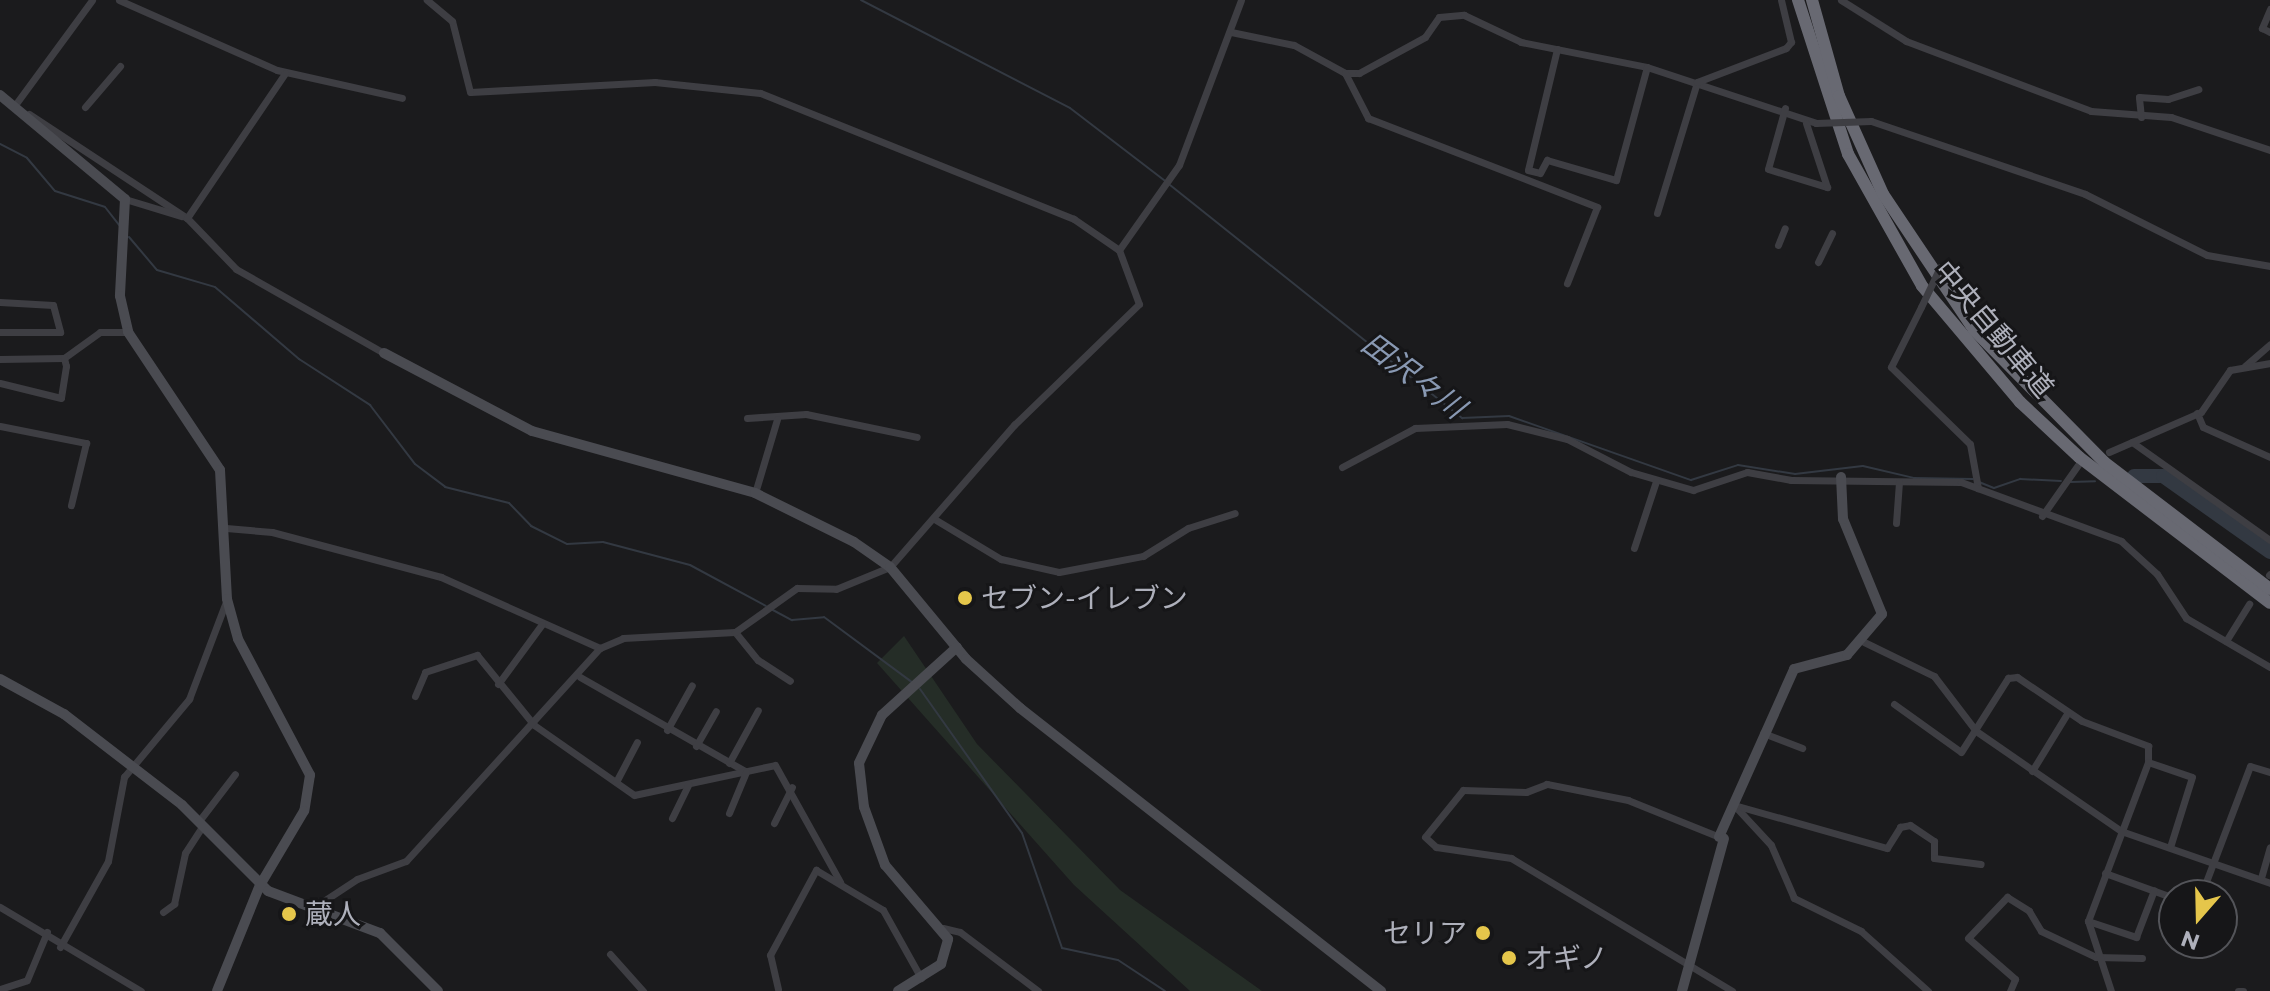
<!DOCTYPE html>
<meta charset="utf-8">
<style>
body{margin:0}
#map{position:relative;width:2270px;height:991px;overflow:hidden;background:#1b1b1d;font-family:Montserrat,"Noto Sans JP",sans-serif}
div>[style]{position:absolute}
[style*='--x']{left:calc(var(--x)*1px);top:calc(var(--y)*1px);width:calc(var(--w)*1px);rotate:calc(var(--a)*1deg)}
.green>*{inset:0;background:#252d27}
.stream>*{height:2px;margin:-1px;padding:0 1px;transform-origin:1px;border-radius:1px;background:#333942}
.river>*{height:14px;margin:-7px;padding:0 7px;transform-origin:7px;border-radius:7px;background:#333942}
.street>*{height:7px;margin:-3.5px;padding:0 3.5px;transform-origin:3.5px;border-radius:3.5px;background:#3e3e43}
.secondary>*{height:10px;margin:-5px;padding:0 5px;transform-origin:5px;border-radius:5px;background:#4a4b51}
.highway>*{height:12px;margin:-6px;padding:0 6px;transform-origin:6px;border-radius:6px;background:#686972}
.street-bridge>*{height:7px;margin:-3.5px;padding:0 3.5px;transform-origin:3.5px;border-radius:3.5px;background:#3e3e43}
.dots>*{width:22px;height:22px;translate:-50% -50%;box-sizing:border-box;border:4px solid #161618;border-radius:50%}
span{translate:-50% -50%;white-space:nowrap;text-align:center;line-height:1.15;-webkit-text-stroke:6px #161618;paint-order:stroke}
.street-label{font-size:28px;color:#aeb0bb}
.poi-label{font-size:28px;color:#aeb0bb}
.left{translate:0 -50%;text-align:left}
.right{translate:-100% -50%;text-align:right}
.water-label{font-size:30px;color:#8999b3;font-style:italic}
.north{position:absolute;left:2158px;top:879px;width:80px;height:80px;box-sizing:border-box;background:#161618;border:2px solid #535459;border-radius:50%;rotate:200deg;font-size:22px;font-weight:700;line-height:32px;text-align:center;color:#aeb0bb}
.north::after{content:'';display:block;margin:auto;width:28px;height:36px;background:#e5c64b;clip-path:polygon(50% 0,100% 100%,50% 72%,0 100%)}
</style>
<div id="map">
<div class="green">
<i style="clip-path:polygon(904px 636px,977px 744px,1120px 890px,1262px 991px,1190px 991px,1074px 885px,877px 663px)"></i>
</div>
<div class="stream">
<i style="--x:861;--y:0;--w:235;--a:27.3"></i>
<i style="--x:1070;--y:108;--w:120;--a:37.5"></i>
<i style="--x:0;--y:144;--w:30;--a:27"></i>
<i style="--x:27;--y:158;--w:43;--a:49.7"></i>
<i style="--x:55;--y:191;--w:52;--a:17.7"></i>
<i style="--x:105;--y:207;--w:24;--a:52"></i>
<i style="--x:1170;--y:185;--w:374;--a:38.6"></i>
<i style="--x:1462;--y:418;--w:47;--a:-2.4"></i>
<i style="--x:1509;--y:416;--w:193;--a:19.4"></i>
<i style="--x:1691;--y:480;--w:49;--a:-17.7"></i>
<i style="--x:1738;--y:465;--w:58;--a:9"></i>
<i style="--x:1795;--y:474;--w:68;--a:-6.7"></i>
<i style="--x:1863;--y:466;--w:52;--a:13.2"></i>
<i style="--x:1914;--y:478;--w:59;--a:1"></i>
<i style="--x:129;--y:237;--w:43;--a:49.7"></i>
<i style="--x:157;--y:270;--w:60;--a:16.3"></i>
<i style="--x:215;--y:287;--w:111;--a:40.6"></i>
<i style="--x:299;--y:359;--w:85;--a:32.9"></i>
<i style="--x:370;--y:405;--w:74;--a:52.7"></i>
<i style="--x:415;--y:464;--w:38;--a:37"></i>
<i style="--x:445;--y:487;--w:66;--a:14"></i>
<i style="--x:509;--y:503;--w:32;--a:46"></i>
<i style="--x:531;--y:526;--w:40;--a:26.6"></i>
<i style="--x:567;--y:544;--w:36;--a:-3"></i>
<i style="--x:603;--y:542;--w:90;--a:14.8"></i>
<i style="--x:690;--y:565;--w:86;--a:28.3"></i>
<i style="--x:1979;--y:482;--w:16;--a:22"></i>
<i style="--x:1994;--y:488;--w:28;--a:-19"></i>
<i style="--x:2020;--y:479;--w:41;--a:2.8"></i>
<i style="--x:2071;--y:482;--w:24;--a:-2"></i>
<i style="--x:771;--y:609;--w:24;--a:28"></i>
<i style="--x:792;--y:620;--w:32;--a:-5"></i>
<i style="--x:824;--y:617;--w:109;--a:36.5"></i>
<i style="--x:920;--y:689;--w:176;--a:54.7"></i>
<i style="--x:1022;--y:833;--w:122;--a:70.8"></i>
<i style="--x:1062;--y:948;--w:57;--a:12.1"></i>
<i style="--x:1118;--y:960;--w:56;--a:33.4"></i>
</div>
<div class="river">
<i style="--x:2134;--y:476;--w:29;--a:0"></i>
<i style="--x:2163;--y:476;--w:131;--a:35.4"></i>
</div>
<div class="street">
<i style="--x:119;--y:0;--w:173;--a:23.9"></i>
<i style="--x:277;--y:70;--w:128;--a:12.6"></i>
<i style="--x:1841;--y:0;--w:77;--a:32.2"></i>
<i style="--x:1906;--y:41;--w:198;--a:20.7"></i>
<i style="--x:2091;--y:111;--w:80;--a:4.3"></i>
<i style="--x:2171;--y:117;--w:104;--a:18.4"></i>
<i style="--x:2270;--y:9;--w:21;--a:113"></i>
<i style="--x:2262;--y:28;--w:9;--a:27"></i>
<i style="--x:1231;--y:32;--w:64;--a:11.7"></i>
<i style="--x:1294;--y:45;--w:58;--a:28.8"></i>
<i style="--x:1345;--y:73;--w:14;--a:0"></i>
<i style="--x:1359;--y:73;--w:75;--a:-28.6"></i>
<i style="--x:1425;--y:37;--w:24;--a:-55"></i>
<i style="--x:1439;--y:17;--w:25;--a:-5"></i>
<i style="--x:1464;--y:15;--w:63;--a:25.3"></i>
<i style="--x:1521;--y:42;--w:128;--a:11.2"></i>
<i style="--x:1647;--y:67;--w:178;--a:18.3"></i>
<i style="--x:1557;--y:49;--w:124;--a:103.5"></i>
<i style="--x:1528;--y:170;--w:12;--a:14"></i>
<i style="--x:1540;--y:173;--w:15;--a:-62"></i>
<i style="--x:1547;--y:160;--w:72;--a:16.2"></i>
<i style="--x:1616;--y:180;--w:117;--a:-74.7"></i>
<i style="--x:1345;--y:73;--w:51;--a:62.9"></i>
<i style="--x:1368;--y:118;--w:246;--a:21.2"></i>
<i style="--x:1597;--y:207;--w:82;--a:111.5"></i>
<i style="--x:15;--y:105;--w:130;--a:-53.7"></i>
<i style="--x:85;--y:107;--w:54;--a:-49.5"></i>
<i style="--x:1785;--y:108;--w:63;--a:105.6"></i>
<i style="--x:1768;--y:169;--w:62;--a:17"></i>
<i style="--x:1827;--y:187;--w:67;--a:-108.2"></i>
<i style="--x:29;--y:114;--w:189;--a:33.4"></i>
<i style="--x:187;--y:218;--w:71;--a:46.1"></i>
<i style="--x:236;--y:269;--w:170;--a:29.6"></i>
<i style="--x:2141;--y:117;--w:20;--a:-96"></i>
<i style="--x:2139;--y:97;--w:29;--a:4"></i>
<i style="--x:2168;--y:99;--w:32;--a:-18"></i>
<i style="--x:1871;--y:121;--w:226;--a:18.8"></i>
<i style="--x:2085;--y:194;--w:136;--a:26.6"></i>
<i style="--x:2207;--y:255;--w:64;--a:9.9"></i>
<i style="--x:125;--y:199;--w:59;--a:16.9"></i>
<i style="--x:1657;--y:213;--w:137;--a:-73"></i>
<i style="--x:1697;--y:82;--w:95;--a:-20.9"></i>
<i style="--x:1786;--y:48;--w:8;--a:-50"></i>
<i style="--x:1791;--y:42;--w:43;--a:-103.4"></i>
<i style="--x:187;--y:218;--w:175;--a:-55.9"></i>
<i style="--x:1778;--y:245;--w:18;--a:-68"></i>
<i style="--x:1119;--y:250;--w:104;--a:-54.8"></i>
<i style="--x:1179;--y:165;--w:176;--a:-69.4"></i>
<i style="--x:1818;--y:262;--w:32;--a:-64"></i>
<i style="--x:0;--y:302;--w:53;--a:3.2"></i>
<i style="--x:53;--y:305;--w:28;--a:75"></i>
<i style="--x:60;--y:332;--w:60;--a:180"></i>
<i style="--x:1921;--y:307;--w:67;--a:116.6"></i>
<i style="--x:1891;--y:367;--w:110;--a:44.3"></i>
<i style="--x:1970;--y:444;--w:45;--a:79.7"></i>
<i style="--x:64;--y:358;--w:44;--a:-35.8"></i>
<i style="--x:100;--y:332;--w:28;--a:0"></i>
<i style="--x:0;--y:359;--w:64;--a:-0.9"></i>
<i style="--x:64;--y:358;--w:8;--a:76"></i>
<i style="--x:66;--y:366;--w:32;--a:99"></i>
<i style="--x:61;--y:398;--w:63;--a:-166.2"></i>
<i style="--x:2245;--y:366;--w:33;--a:-41"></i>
<i style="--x:2197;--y:413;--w:15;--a:67"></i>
<i style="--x:2203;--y:427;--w:73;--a:24.1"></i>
<i style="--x:747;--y:418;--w:59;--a:-3.9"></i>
<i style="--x:806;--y:414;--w:113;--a:11.7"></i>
<i style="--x:0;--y:426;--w:88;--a:11.2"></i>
<i style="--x:86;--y:443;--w:64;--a:103.6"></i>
<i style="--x:2132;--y:442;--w:169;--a:35.4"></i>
<i style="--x:2109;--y:452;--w:100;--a:-23.5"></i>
<i style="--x:2201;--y:412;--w:51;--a:-55.4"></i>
<i style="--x:2230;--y:370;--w:41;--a:-9.9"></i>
<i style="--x:1342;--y:467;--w:83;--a:-28.1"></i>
<i style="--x:1415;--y:428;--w:92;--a:-2.5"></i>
<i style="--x:1507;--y:424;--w:62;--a:14"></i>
<i style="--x:1567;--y:439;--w:72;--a:27.3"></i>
<i style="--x:1631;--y:472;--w:65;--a:16.2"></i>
<i style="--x:1693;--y:490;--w:57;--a:-18.4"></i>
<i style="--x:1747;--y:472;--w:45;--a:10.3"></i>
<i style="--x:1791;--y:480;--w:170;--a:0.7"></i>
<i style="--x:1961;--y:482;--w:171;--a:20.2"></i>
<i style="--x:2121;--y:541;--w:49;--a:42.5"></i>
<i style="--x:2157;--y:574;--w:53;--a:56.6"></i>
<i style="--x:2186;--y:618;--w:97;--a:30.3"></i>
<i style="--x:755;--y:493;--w:77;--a:-73.4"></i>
<i style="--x:2042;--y:516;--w:62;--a:-54.8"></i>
<i style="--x:936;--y:520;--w:76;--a:31"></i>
<i style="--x:1001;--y:559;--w:59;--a:12.6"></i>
<i style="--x:1059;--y:572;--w:86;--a:-10.8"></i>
<i style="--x:1143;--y:556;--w:53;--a:-31.9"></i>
<i style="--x:1188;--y:528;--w:49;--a:-17.7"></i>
<i style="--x:1896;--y:523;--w:41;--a:-85.8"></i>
<i style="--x:226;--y:528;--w:46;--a:5"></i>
<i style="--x:272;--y:532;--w:175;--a:14.9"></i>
<i style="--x:441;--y:577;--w:174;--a:24.1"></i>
<i style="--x:1634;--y:548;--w:71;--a:-71.8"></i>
<i style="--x:2269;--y:575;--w:1;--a:-45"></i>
<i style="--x:735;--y:632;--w:36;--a:51"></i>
<i style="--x:758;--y:660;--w:38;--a:33"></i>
<i style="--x:2226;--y:641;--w:44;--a:-58.1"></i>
<i style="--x:1864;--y:642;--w:78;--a:25.9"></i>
<i style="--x:1934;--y:676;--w:69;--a:52.6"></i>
<i style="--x:1976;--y:731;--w:176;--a:34.6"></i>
<i style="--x:2121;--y:831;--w:158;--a:19.2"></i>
<i style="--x:580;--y:677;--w:190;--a:29.7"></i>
<i style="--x:498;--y:684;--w:74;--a:-53.7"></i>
<i style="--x:415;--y:696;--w:26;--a:-67"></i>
<i style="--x:425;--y:672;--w:55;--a:-18.1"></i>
<i style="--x:477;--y:655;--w:90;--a:50.8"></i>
<i style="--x:534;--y:725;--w:122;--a:35"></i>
<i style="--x:634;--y:795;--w:144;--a:-12"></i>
<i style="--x:775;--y:765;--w:134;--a:60.9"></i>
<i style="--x:1894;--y:704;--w:82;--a:35.6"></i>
<i style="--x:1961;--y:752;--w:88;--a:-57.6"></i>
<i style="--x:2008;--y:678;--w:9;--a:-6"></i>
<i style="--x:2017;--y:677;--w:78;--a:34.1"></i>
<i style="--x:2082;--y:721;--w:71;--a:20.7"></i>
<i style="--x:2148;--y:746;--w:16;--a:90"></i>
<i style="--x:667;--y:730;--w:51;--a:-60.9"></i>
<i style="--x:1763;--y:733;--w:42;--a:21"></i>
<i style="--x:696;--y:746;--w:40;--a:-60.3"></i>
<i style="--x:729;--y:763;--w:60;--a:-61.3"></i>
<i style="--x:2032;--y:771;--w:69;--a:-58.6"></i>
<i style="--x:616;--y:782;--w:45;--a:-62.3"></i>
<i style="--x:729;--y:813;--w:44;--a:-67.5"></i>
<i style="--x:672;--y:818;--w:37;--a:-64"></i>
<i style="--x:199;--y:821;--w:59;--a:-52.5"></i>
<i style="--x:774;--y:823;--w:40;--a:-63.4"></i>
<i style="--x:1722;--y:838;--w:101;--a:-158"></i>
<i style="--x:1628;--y:800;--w:83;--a:-168.8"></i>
<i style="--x:1547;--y:784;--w:22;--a:159"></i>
<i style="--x:1526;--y:792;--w:63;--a:-178.2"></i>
<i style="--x:1463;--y:790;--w:60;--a:129"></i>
<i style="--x:1425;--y:837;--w:15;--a:42"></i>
<i style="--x:1436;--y:847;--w:76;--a:8.3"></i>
<i style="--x:1511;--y:858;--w:258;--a:31"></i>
<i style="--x:2105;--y:873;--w:73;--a:19.9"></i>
<i style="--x:2261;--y:878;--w:32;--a:-74"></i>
<i style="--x:2201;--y:895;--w:138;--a:-69.2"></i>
<i style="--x:2250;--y:766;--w:21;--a:17"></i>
<i style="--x:0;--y:907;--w:164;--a:30.8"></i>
<i style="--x:313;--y:908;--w:53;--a:-33.4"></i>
<i style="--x:357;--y:879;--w:52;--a:-20.2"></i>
<i style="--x:406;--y:861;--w:288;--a:-47.7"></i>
<i style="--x:600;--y:648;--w:25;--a:-23"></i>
<i style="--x:623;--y:638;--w:112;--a:-3.1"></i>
<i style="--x:735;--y:632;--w:76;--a:-35.4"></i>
<i style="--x:797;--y:588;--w:39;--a:1"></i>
<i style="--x:836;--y:589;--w:58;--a:-22.2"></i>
<i style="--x:890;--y:567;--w:189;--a:-48.9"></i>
<i style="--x:1014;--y:425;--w:174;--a:-44.1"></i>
<i style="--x:1139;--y:304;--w:58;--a:-110.3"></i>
<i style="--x:1119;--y:250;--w:55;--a:-145.4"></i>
<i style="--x:1074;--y:219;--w:338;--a:-158.1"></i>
<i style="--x:760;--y:93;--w:106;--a:-174"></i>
<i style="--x:655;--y:82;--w:185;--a:176.9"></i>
<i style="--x:470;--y:92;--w:73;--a:-104.2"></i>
<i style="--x:452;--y:21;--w:33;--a:-140"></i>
<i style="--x:163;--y:912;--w:14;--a:-36"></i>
<i style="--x:174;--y:904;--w:52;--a:-77.8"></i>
<i style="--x:185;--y:853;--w:33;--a:-57"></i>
<i style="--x:2088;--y:921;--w:51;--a:18.4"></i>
<i style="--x:2136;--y:937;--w:50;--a:-69"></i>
<i style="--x:943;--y:928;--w:17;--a:13"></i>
<i style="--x:960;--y:932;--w:98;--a:37.1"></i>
<i style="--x:60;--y:947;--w:98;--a:-60.8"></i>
<i style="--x:108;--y:861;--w:86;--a:-79.2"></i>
<i style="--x:124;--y:777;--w:102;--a:-50.2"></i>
<i style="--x:189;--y:699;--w:107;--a:-69.2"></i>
<i style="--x:610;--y:954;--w:50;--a:48.3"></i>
<i style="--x:0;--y:989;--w:28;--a:-18"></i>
<i style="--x:27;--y:980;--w:52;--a:-67.4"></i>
<i style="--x:778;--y:989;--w:35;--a:-103"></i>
<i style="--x:770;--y:955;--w:97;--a:-61.6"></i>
<i style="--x:816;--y:870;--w:78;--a:30.8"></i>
<i style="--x:883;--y:910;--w:78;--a:60.8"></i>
<i style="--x:1928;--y:991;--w:90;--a:-138.2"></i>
<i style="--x:1861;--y:931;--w:75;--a:-153.8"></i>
<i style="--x:1794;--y:898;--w:58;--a:-113.5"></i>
<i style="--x:1771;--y:845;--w:54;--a:-132.8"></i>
<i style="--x:1734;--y:805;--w:159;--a:15.7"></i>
<i style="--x:1887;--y:848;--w:25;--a:-58"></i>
<i style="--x:1900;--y:827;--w:10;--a:-11"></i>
<i style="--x:1910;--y:825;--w:29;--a:34"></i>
<i style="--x:1934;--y:841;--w:17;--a:90"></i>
<i style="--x:1934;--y:858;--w:47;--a:7.3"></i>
<i style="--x:2010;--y:991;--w:13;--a:-67"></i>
<i style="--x:2015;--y:979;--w:62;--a:-138.9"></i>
<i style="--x:1968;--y:938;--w:57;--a:-46.4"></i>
<i style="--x:2007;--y:897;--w:26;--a:32"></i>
<i style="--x:2029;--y:911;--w:23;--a:59"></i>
<i style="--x:2041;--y:931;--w:61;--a:25.3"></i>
<i style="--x:2096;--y:957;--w:46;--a:1.2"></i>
<i style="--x:2111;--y:991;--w:74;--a:-108.2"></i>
<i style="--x:2088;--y:921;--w:170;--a:-69.3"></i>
<i style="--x:2148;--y:762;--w:46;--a:18.8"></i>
<i style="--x:2192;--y:777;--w:73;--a:107.4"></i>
<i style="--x:2238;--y:991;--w:5;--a:0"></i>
</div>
<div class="secondary">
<i style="--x:0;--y:95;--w:163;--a:39.8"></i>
<i style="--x:125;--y:199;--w:97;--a:93"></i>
<i style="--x:120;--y:296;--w:37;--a:77"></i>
<i style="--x:128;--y:332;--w:166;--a:56.3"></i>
<i style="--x:220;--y:470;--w:129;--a:86.9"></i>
<i style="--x:227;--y:599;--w:41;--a:74.6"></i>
<i style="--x:238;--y:639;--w:154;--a:62.1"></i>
<i style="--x:310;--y:775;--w:36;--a:99"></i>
<i style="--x:304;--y:811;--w:86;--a:120.7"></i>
<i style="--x:260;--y:885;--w:114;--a:112.1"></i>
<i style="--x:384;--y:353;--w:167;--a:27.8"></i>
<i style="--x:532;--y:431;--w:231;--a:15.5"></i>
<i style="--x:755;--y:493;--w:110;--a:26.3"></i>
<i style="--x:854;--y:542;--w:44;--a:34.8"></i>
<i style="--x:890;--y:567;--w:119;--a:50.4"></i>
<i style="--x:966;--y:659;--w:73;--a:42.2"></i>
<i style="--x:1020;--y:708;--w:459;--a:38.1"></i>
<i style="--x:0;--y:679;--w:73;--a:28.7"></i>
<i style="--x:64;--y:714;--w:149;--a:37.6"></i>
<i style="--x:182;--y:805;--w:122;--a:45"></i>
<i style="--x:268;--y:891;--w:120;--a:20.6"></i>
<i style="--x:380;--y:933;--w:82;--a:45"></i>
<i style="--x:1719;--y:837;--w:184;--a:-65.9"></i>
<i style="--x:1794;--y:669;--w:55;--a:-14.8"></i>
<i style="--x:1847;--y:655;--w:54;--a:-49.5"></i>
<i style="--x:1882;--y:614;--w:103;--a:-112.3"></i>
<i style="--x:1843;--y:519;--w:42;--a:-92.7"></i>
<i style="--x:898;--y:991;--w:51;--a:-32.1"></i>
<i style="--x:941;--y:964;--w:26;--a:-74"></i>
<i style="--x:948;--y:939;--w:97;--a:-130.4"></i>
<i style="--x:885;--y:865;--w:62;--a:-109.9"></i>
<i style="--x:864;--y:807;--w:44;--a:-96.5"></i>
<i style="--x:859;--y:763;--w:53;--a:-64.4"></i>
<i style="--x:882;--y:715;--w:101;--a:-42.2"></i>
<i style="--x:1682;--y:991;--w:158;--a:-74.6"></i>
</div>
<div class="highway">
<i style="--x:1798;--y:0;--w:162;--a:72"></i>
<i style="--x:1848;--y:154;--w:151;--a:60.7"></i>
<i style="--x:1922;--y:286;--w:152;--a:49.8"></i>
<i style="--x:2020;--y:402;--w:81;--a:43"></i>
<i style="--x:2079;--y:457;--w:240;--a:37.4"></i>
<i style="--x:1812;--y:0;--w:100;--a:74.3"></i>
<i style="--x:1839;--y:96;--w:107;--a:65.8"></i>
<i style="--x:1883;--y:194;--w:164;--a:56.2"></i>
<i style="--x:1974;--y:330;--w:185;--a:45.4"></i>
<i style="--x:2104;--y:462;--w:209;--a:37.4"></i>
</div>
<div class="street-bridge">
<i style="--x:1816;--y:123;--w:55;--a:-2.1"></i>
<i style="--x:1921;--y:307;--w:44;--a:-64.6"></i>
</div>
<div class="dots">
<i style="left:965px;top:598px;background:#e5c64b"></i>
<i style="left:289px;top:914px;background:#e5c64b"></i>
<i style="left:1483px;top:933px;background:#e5c64b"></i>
<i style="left:1509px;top:958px;background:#e5c64b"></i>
</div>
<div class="street-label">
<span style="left:1994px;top:329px;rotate:50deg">中央自動車道</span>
</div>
<div class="poi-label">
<span class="left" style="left:981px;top:598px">セブン-イレブン</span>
<span class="left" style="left:305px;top:914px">蔵人</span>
<span class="right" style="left:1467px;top:933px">セリア</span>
<span class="left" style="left:1525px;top:958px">オギノ</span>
</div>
<div class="water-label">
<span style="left:1413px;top:376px;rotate:37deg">田沢々川</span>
</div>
<div class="north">N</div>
</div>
